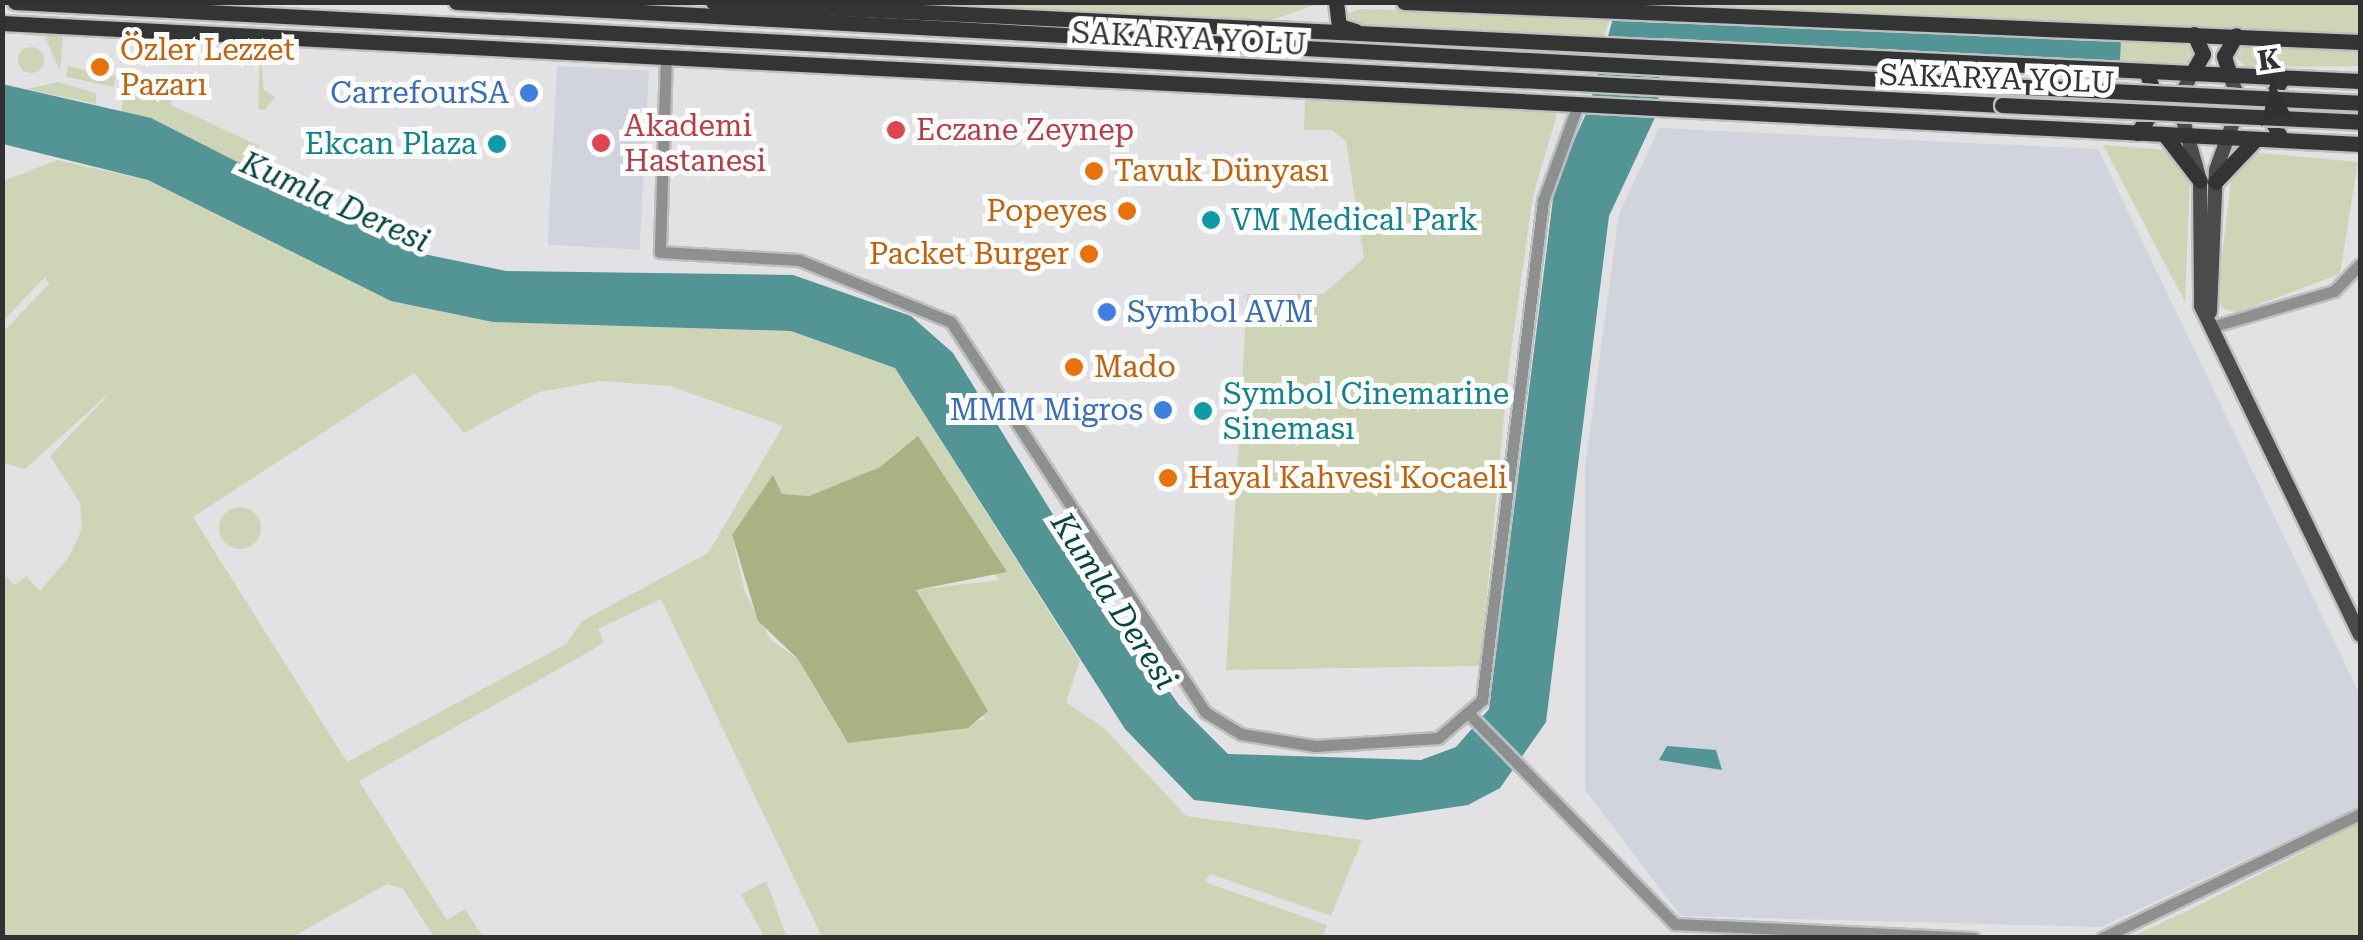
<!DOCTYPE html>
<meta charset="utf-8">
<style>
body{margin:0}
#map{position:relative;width:2363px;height:940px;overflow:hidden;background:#e2e2e4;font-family:"Roboto Serif",serif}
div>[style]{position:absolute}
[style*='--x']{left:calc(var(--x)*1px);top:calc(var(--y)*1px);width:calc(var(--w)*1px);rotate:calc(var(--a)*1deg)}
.built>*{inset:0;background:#d2d4dd;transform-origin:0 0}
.green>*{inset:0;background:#ced5b7;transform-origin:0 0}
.round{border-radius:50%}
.forest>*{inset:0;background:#a8b282}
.water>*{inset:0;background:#539495}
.roads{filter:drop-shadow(2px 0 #bfbfc0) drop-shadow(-2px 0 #bfbfc0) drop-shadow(0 2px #bfbfc0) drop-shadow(0 -2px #bfbfc0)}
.minor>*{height:11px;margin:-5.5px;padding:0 5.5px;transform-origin:5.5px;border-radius:5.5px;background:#8e8f8f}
.major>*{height:14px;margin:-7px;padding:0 7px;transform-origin:7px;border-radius:7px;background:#4a4c4c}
.highway>*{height:15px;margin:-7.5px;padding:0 7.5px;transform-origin:7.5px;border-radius:7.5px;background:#333535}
.bridges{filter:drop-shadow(2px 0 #bfbfc0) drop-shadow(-2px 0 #bfbfc0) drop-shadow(0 2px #bfbfc0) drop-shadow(0 -2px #bfbfc0)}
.highway-bridge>*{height:15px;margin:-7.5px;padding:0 7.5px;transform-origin:7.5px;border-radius:7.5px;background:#333535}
.dots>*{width:28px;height:28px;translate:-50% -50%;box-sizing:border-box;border:5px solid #fff;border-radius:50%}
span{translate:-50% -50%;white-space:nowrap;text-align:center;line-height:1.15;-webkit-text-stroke:10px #fff;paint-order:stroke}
.street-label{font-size:30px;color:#313132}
.food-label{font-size:30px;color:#c56008}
.left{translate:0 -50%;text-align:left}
.right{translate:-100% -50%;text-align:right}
.shop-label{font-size:30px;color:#366cbe}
.health-label{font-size:30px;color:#be3a42}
.culture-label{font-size:30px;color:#0d838f}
.water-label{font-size:32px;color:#054546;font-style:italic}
.frame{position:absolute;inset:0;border:5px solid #313132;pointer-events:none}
.north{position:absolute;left:2223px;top:40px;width:100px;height:100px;-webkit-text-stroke:8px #fff;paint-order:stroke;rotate:352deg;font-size:28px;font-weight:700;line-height:40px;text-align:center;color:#313132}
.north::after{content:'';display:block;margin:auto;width:35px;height:45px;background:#313132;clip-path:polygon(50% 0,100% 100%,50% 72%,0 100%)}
</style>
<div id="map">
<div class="built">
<i style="left:557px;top:66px;width:92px;height:179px;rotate:3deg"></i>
<i style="clip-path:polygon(1659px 128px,2098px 149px,2360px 695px,2360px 806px,2101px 927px,1681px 916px,1585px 790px,1585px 467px,1619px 214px)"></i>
</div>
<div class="green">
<i style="clip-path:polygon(2360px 2px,2360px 34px,1659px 3px)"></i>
<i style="clip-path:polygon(828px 3px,1321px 3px,1256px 25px)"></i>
<i style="clip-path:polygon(1360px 9px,1612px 15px,1603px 38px,1349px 25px,1346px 14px)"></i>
<i style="clip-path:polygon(11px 33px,63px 36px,60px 71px,45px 37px)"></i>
<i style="clip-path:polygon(2121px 39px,2183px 40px,2195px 53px,2187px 63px,2120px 61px)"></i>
<i style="clip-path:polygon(2245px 44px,2360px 48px,2360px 66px,2247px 67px,2236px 58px)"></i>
<i class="round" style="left:18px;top:47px;width:26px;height:26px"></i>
<i style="clip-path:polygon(260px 47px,264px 90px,275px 97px,265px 110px,258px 109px)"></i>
<i style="left:68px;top:66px;width:49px;height:11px;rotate:12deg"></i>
<i style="clip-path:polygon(129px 76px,173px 86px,171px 105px,260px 146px,248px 170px,121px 111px)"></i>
<i style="clip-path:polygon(58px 82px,96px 93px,96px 104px,27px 89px)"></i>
<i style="clip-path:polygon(1305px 98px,1558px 111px,1533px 196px,1509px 365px,1480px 666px,1226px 670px,1247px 294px,1323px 294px,1364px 258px,1346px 141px,1331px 130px,1304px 130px)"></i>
<i style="clip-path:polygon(2103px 145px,2168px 150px,2190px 174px,2185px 302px)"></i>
<i style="clip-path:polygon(2250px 152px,2358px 162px,2340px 274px,2236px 313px,2222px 308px,2218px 292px,2232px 171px)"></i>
<i style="clip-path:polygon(evenodd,57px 160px,148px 180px,391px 301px,493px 322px,791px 331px,895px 368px,1080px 661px,1066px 702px,1105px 729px,1186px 816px,1362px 840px,1331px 916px,1210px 874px,1205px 882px,1327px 925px,1322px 937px,822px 937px,661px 599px,598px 629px,604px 642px,587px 653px,359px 781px,447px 920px,465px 909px,483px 937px,434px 937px,403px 889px,387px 884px,292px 937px,3px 937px,3px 574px,15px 585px,26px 576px,40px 591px,68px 558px,82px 529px,80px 503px,50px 456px,115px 388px,25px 469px,3px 463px,3px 332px,49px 284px,45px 277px,3px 321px,3px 181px,57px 160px,414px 373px,464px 433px,539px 392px,600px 381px,670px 386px,783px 426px,708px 553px,582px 621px,566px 644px,347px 762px,193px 517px,414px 373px,57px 160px,918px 437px,999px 580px,914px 590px,985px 719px,848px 743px,798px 659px,771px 640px,745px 593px,732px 535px,773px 476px,782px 494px,809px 496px,880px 467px,918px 437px)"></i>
<i class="round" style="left:219px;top:507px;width:42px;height:42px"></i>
<i style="clip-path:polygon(2360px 823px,2360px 937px,2131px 937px,2195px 907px)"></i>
<i style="clip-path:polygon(766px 881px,787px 937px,764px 937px,741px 894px)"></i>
</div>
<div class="forest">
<i style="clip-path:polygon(918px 436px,1007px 572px,916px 590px,988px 711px,968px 728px,848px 743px,798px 659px,758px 621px,732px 535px,773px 475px,782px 494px,809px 496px,880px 467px)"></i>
</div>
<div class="water">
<i style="clip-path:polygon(1617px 3px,1643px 3px,1642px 22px,2121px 39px,2120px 61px,1662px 38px,1658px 111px,1609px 216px,1546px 722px,1500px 788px,1468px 805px,1367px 820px,1194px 800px,1125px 729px,895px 368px,791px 331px,493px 322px,391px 301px,148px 180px,3px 144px,2px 84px,151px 118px,414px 252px,506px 271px,793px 275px,911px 316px,953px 353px,1114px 613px,1179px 705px,1228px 754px,1421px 760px,1456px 747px,1489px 709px,1555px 183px,1589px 107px)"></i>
<i style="clip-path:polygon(1667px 746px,1716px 750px,1722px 770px,1659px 760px)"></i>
</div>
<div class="roads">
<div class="minor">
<i style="--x:666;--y:56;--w:196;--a:91.8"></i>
<i style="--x:660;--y:252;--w:139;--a:3.3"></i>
<i style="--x:799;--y:260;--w:164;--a:22.2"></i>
<i style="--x:951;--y:322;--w:465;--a:56.9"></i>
<i style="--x:1205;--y:712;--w:42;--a:31.4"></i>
<i style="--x:1241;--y:734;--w:75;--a:9.2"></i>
<i style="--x:1315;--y:746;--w:123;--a:-3.7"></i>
<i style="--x:1438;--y:738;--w:58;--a:-40.8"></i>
<i style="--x:1482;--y:700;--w:503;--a:-83.03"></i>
<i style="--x:1543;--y:201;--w:100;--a:-70.1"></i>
<i style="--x:2211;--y:327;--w:128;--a:-16.3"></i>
<i style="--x:2334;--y:291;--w:37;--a:-46"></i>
<i style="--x:1471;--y:716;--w:291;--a:45.6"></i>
<i style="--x:1675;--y:924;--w:299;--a:2.7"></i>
<i style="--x:2102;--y:938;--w:286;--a:-25.7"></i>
</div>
<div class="major">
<i style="--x:2192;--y:73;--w:32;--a:116"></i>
<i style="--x:2178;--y:102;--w:82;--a:74.4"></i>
<i style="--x:2200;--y:181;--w:125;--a:89.5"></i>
<i style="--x:2201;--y:306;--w:365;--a:64.2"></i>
<i style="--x:2210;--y:312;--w:142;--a:-87.6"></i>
<i style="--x:2216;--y:170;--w:71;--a:-70.3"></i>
<i style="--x:2240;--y:103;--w:30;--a:-110"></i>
</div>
<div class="highway">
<i style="--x:15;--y:2;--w:1990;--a:2.97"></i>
<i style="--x:456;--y:2;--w:1551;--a:3.1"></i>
<i style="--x:713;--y:2;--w:1649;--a:2.75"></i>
<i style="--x:1336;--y:2;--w:24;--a:83"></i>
<i style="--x:1339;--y:26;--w:17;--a:17"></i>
<i style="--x:1404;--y:2;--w:957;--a:2.4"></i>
<i style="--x:2;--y:23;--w:2361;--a:2.94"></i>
<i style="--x:2192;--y:73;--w:22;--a:-60"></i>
<i style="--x:2203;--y:54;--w:22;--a:-114"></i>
<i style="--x:2230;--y:75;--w:20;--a:-108"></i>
<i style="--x:2224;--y:56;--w:24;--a:-60"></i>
<i style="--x:2137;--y:133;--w:36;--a:-54"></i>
<i style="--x:2158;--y:104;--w:35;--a:-110"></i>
<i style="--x:2164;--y:134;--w:59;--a:52.5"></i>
<i style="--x:2282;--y:140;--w:36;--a:-118"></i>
<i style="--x:2265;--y:108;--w:34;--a:-60"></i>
<i style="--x:2215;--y:182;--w:59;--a:-46.4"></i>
</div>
</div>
<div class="bridges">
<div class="highway-bridge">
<i style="--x:2005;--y:86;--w:355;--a:2.7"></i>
<i style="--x:2002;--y:105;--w:358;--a:2.7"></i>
</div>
</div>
<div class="dots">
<i style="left:100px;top:67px;background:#e8710a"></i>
<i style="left:529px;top:93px;background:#3f7fe0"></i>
<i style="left:896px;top:130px;background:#e0444e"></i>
<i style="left:601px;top:143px;background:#e0444e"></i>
<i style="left:497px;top:144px;background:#0f9aa8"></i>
<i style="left:1094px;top:171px;background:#e8710a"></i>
<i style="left:1127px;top:211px;background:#e8710a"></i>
<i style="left:1211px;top:220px;background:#0f9aa8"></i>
<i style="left:1089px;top:254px;background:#e8710a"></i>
<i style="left:1107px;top:312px;background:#3f7fe0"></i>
<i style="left:1074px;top:367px;background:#e8710a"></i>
<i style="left:1163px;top:410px;background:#3f7fe0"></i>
<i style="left:1203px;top:411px;background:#0f9aa8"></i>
<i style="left:1168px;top:478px;background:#e8710a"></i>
</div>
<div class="street-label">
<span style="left:1189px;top:39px;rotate:3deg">SAKARYA YOLU</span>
<span style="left:1997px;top:79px;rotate:2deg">SAKARYA YOLU</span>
</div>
<div class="food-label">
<span class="left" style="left:120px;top:67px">Özler Lezzet<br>Pazarı</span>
<span class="left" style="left:1114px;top:171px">Tavuk Dünyası</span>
<span class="right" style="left:1107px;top:211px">Popeyes</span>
<span class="right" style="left:1069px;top:254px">Packet Burger</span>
<span class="left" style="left:1094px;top:367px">Mado</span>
<span class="left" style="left:1188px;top:478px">Hayal Kahvesi Kocaeli</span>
</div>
<div class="shop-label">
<span class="right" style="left:509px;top:93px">CarrefourSA</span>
<span class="left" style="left:1127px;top:312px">Symbol AVM</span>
<span class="right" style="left:1143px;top:410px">MMM Migros</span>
</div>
<div class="health-label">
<span class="left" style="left:624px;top:143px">Akademi<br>Hastanesi</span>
<span class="left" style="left:916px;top:130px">Eczane Zeynep</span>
</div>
<div class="culture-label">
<span class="right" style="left:477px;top:144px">Ekcan Plaza</span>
<span class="left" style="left:1231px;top:220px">VM Medical Park</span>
<span class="left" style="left:1223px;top:411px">Symbol Cinemarine<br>Sineması</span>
</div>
<div class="water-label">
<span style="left:335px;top:202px;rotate:24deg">Kumla Deresi</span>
<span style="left:1114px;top:601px;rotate:57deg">Kumla Deresi</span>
</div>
<div class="frame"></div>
<div class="north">K</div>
</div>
